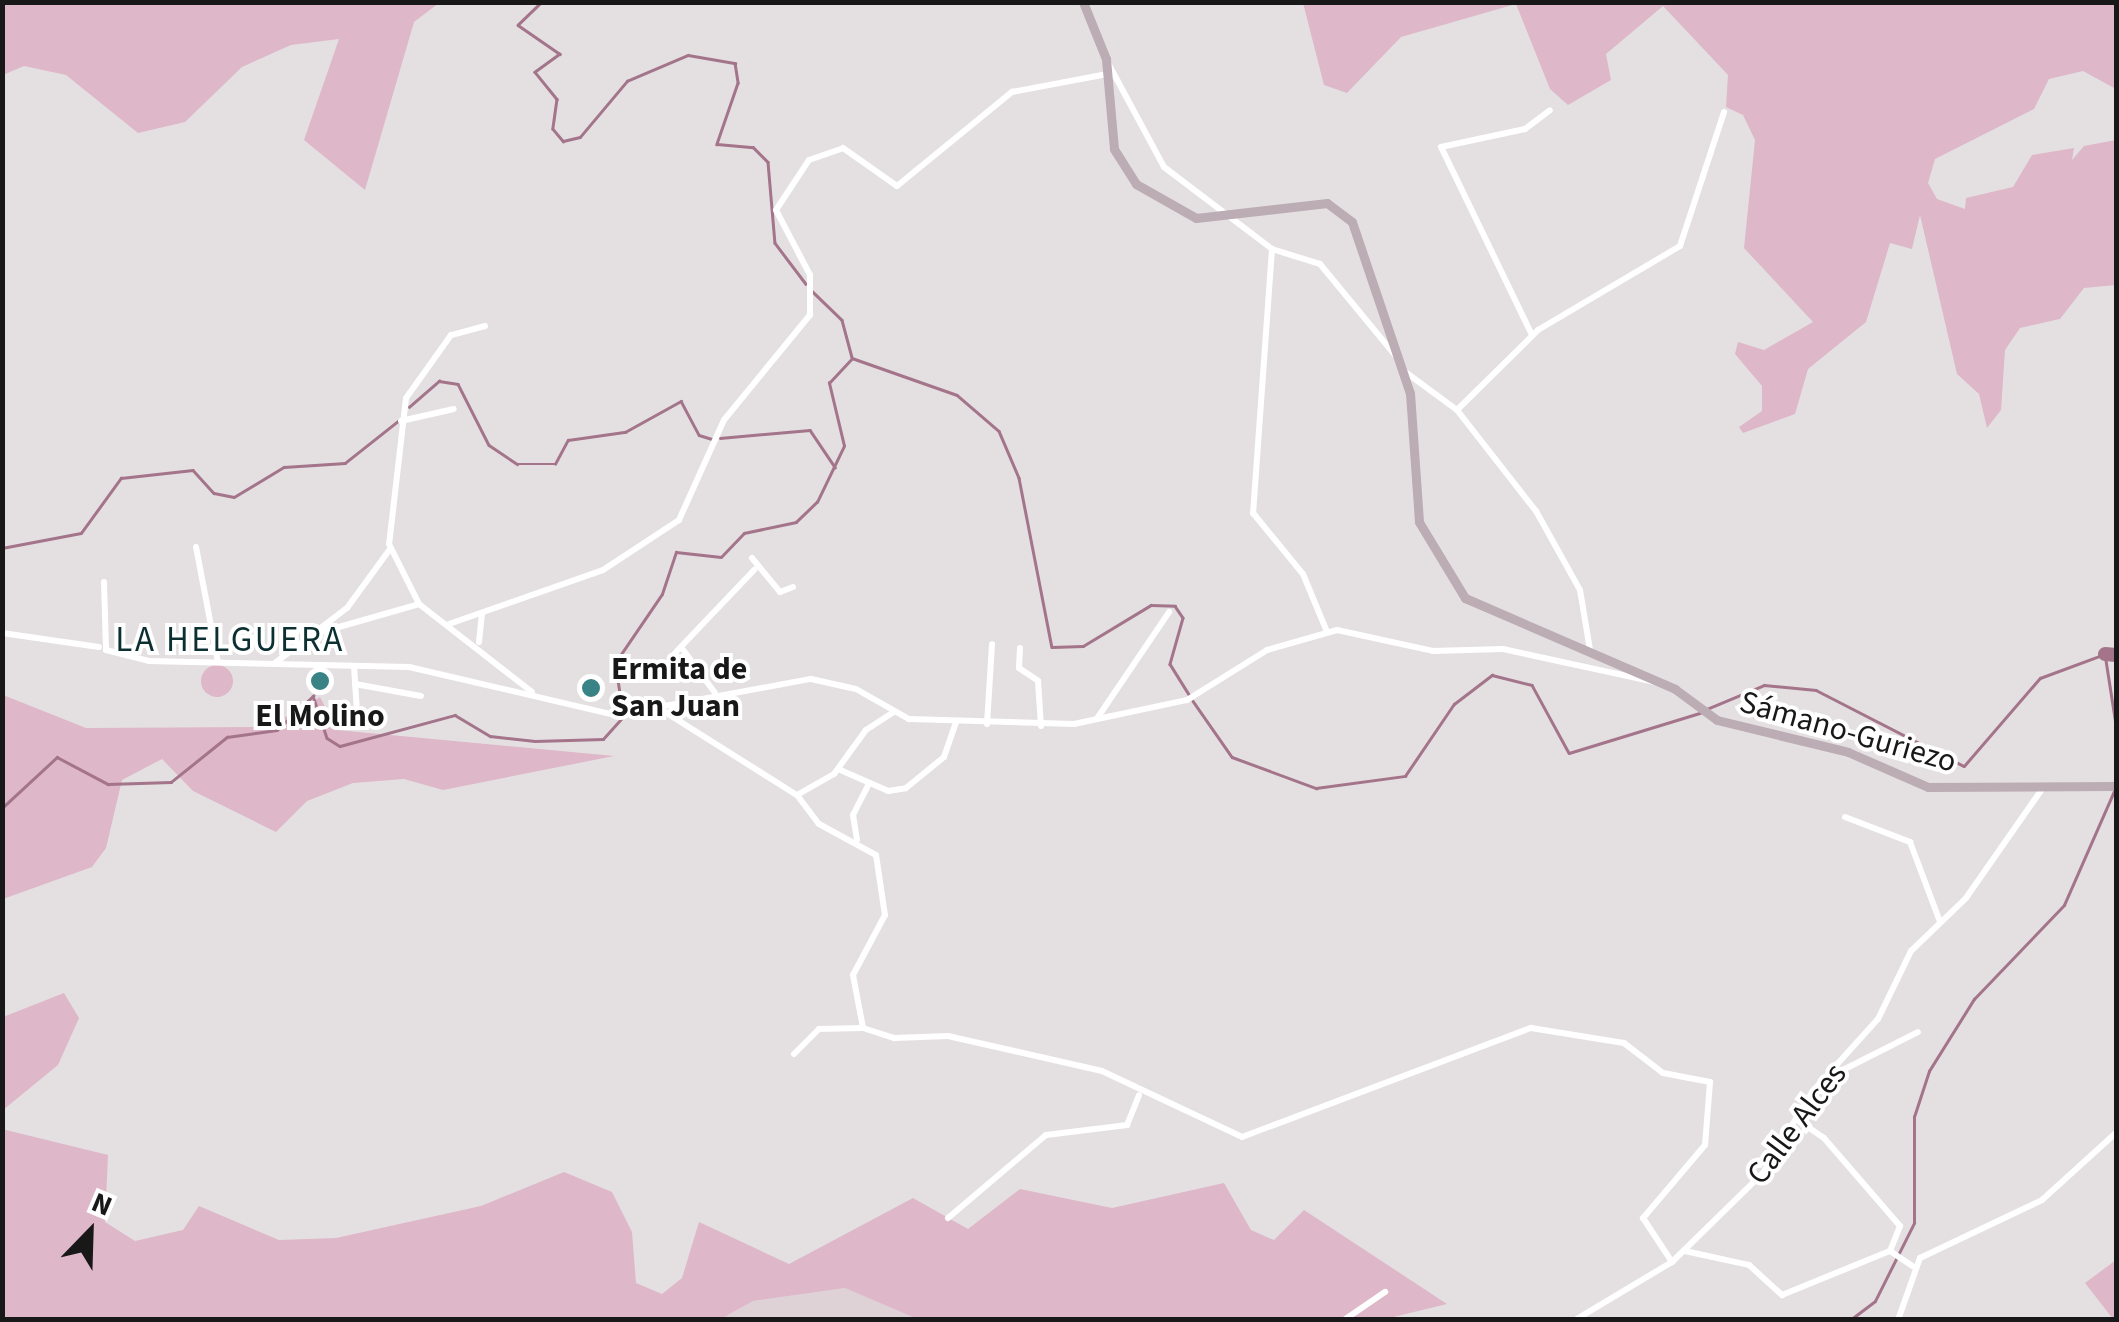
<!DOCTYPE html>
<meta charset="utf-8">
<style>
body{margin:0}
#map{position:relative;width:2119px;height:1322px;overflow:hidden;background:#e4e0e1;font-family:"Source Sans 3",sans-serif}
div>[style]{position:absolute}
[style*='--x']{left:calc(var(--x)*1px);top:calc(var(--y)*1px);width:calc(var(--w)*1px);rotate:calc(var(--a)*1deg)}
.built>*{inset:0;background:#ded2d7}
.green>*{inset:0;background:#deb7c8}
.round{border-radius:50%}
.stream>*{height:2.5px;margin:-1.25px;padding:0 1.25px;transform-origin:1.25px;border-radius:1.25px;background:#a3748a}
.river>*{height:14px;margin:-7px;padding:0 7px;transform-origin:7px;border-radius:7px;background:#a3748a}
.street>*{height:6px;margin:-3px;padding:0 3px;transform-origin:3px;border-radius:3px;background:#fff}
.secondary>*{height:9px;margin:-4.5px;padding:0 4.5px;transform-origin:4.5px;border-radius:4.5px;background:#bcacb3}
.dots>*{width:28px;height:28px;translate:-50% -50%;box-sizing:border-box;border:5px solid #fff;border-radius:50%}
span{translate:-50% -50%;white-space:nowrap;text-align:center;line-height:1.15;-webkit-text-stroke:8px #fff;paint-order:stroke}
.poi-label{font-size:32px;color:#191819;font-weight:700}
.left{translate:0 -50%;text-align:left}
.street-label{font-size:32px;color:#191819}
.neighbourhood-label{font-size:35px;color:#0c2f31;letter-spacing:2.5px}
.frame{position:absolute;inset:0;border:5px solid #191819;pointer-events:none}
.north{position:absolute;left:40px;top:1182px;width:100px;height:100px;-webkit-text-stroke:8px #fff;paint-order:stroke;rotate:23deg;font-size:28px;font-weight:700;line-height:40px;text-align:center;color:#191819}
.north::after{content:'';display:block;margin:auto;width:35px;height:45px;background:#191819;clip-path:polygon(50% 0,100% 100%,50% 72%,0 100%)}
</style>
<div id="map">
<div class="built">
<i style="clip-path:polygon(845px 1288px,920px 1319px,719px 1320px,753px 1301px)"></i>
</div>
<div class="green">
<i style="clip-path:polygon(3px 2px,439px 2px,439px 3px,414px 22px,365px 190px,304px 140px,339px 39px,291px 45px,242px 67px,185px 122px,138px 133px,66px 75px,24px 66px,3px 75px)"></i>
<i style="clip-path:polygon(1303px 3px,2116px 3px,2116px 89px,2083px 71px,2049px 79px,2034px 109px,1935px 159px,1928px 183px,1937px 199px,1965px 209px,1966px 198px,2013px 187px,2032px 155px,2074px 148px,2072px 160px,2084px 146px,2116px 140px,2116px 285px,2084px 288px,2060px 319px,2020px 328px,2005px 350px,2001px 410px,1987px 428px,1979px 394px,1957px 374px,1920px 215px,1912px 249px,1890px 243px,1866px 322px,1808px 369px,1795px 414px,1743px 433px,1739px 427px,1762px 411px,1762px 386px,1735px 354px,1738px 342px,1764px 350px,1813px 322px,1744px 248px,1755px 140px,1743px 115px,1726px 107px,1728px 75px,1663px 6px,1606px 54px,1611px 80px,1568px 105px,1550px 89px,1516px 4px,1401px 37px,1347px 93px,1324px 85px)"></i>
<i class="round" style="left:201px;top:665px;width:32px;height:32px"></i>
<i style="clip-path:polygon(3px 695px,86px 728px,268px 727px,320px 697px,337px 730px,614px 756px,443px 790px,404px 779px,353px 783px,307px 801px,276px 832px,193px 791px,162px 759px,122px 780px,106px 848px,92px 867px,3px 899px)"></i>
<i style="clip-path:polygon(64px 993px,79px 1018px,58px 1065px,3px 1110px,3px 1017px)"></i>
<i style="clip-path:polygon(2px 1129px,108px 1155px,105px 1222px,135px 1241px,183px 1230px,199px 1206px,279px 1240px,336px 1238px,481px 1206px,564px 1172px,612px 1192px,632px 1232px,636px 1283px,662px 1294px,682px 1278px,699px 1222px,789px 1264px,913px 1198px,968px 1229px,1020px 1189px,1112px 1208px,1224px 1183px,1251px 1230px,1274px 1240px,1304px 1210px,1447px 1304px,1381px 1320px,920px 1320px,845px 1288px,753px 1301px,719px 1320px,3px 1319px)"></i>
<i style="clip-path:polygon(2116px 1260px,2116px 1319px,2113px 1319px,2085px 1283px)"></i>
</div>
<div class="stream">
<i style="--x:542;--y:2;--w:33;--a:136"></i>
<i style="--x:518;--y:25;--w:51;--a:34.6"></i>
<i style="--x:560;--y:54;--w:31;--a:144"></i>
<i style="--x:535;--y:72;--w:35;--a:51"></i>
<i style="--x:557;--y:99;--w:30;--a:98"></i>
<i style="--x:553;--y:129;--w:16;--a:50"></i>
<i style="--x:563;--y:141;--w:17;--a:-13"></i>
<i style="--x:580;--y:137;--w:73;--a:-50"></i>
<i style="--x:627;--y:81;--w:66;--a:-23.1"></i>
<i style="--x:688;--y:55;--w:48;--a:9.7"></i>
<i style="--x:735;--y:63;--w:20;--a:81"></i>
<i style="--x:738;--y:83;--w:65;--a:109"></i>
<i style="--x:717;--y:144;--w:36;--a:5"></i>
<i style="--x:753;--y:147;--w:21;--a:45"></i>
<i style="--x:768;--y:162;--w:81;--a:85.1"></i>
<i style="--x:775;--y:243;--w:51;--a:52.9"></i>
<i style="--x:811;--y:290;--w:43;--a:44.1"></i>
<i style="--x:842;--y:320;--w:38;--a:75"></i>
<i style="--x:852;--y:358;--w:111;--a:19.4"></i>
<i style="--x:957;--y:395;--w:55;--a:40.6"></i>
<i style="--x:999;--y:431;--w:51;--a:66.9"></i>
<i style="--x:1019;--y:478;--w:172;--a:79"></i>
<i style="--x:1052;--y:647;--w:31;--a:-2"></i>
<i style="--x:1083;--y:646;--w:79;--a:-31.1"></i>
<i style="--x:1151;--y:605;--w:24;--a:2"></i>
<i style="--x:1175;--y:606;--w:14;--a:56"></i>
<i style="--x:1183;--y:618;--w:48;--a:105.8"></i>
<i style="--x:1170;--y:664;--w:36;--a:58"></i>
<i style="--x:409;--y:407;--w:40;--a:-41"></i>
<i style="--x:439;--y:381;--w:19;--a:9"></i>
<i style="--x:458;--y:384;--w:68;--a:63.1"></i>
<i style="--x:489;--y:445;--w:34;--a:34"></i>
<i style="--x:517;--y:464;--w:38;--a:0"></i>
<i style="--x:555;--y:464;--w:27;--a:-62"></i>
<i style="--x:568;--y:440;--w:58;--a:-8"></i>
<i style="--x:625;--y:432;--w:64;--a:-29"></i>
<i style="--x:681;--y:401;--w:38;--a:62"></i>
<i style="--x:699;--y:435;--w:14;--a:17"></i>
<i style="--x:720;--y:438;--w:90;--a:-5.1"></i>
<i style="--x:810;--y:430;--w:45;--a:56"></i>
<i style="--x:2;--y:548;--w:80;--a:-10.8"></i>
<i style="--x:81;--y:533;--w:68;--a:-54"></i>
<i style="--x:121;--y:478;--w:72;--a:-6.3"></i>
<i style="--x:193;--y:470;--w:31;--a:48"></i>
<i style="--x:214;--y:493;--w:20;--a:11"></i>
<i style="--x:234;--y:497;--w:58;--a:-31"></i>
<i style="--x:284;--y:467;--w:61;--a:-3.8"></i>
<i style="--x:345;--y:463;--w:68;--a:-38.4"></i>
<i style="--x:1193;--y:701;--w:68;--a:55.1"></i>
<i style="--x:1232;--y:757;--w:90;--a:20.3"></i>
<i style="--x:1316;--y:788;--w:90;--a:-7.7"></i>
<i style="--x:1405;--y:776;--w:87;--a:-55.8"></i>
<i style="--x:1454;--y:704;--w:48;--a:-37.3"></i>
<i style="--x:1492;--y:675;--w:41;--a:14"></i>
<i style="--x:1532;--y:685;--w:77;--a:61.4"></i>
<i style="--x:1569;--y:753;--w:137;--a:-17"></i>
<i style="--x:1707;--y:709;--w:62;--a:-22.8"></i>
<i style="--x:1764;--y:685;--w:52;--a:5.5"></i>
<i style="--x:1816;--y:690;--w:166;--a:27.2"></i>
<i style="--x:1964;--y:766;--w:116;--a:-49.2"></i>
<i style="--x:2040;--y:678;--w:69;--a:-20.3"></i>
<i style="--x:2105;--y:654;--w:71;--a:81.1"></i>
<i style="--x:622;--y:710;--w:48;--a:-98.5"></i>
<i style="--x:615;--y:663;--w:83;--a:-55.7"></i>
<i style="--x:662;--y:594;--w:44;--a:-71.6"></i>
<i style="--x:676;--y:552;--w:45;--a:6.3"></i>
<i style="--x:721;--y:557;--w:33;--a:-46"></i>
<i style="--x:744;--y:533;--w:53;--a:-11.9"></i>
<i style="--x:796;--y:522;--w:29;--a:-44"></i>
<i style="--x:817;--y:502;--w:62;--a:-64.3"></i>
<i style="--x:844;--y:446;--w:65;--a:-103.4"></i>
<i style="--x:829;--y:383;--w:33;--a:-47"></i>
<i style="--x:2;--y:808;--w:75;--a:-42.8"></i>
<i style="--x:57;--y:757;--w:58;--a:27.9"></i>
<i style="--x:108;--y:784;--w:63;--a:-1.8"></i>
<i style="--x:171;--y:782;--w:72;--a:-38.8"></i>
<i style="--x:227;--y:737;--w:50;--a:-8"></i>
<i style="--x:277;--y:730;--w:50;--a:-43.4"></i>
<i style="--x:313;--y:696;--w:44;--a:71.6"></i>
<i style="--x:327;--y:738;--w:15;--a:32"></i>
<i style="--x:340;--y:746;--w:119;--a:-15.1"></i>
<i style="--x:455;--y:715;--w:41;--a:31"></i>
<i style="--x:490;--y:736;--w:45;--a:6.3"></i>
<i style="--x:535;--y:741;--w:68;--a:-1.7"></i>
<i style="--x:603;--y:739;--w:28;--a:-48"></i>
<i style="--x:1850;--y:1320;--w:31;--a:-37"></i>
<i style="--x:1875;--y:1301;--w:87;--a:-63.4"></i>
<i style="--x:1914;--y:1223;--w:106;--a:-90"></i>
<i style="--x:1914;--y:1117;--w:48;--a:-71.9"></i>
<i style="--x:1929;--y:1071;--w:85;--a:-58"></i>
<i style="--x:1974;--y:999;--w:130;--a:-46.2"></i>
<i style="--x:2064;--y:905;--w:124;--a:-66.3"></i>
</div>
<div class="river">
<i style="--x:2105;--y:654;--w:11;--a:5"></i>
</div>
<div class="street">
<i style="--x:1108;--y:63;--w:118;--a:61.7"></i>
<i style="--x:1164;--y:167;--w:136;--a:37.2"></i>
<i style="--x:1272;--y:249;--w:265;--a:94.1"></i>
<i style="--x:1253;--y:513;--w:79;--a:50.7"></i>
<i style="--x:1303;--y:574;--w:63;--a:67.5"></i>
<i style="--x:1272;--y:249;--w:50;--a:17.4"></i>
<i style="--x:1320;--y:264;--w:118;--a:50.5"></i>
<i style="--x:485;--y:326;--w:35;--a:165"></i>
<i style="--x:451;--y:335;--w:77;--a:125.5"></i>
<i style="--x:406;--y:398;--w:147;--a:96.6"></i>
<i style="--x:389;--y:544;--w:67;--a:63.4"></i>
<i style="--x:419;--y:604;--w:143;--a:37.9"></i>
<i style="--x:1532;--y:335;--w:209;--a:-115.8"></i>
<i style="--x:1441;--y:147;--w:86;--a:-12.1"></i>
<i style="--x:1525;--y:129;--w:31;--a:-37"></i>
<i style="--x:1404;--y:371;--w:66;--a:36.3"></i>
<i style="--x:1457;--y:410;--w:128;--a:52"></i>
<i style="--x:1536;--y:511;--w:90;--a:60.9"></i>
<i style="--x:1580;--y:590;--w:61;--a:80.5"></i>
<i style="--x:1457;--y:410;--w:114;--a:-44.6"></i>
<i style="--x:1538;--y:330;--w:165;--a:-30.6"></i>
<i style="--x:1680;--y:246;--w:141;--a:-71.8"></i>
<i style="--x:401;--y:421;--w:54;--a:-12.8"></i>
<i style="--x:196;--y:547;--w:117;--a:79.2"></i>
<i style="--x:752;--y:558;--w:44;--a:50.5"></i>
<i style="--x:780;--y:592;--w:14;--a:-21"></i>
<i style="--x:104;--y:582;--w:68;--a:88.3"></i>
<i style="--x:106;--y:650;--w:44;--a:14.3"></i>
<i style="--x:149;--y:661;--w:260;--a:1.3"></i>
<i style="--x:409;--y:667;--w:212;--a:13.1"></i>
<i style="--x:616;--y:715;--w:198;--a:-10.5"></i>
<i style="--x:811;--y:679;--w:46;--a:12.5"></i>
<i style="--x:856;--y:689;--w:61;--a:29.5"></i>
<i style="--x:909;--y:719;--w:165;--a:1.7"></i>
<i style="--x:1074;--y:724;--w:116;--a:-12"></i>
<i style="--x:1187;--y:700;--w:94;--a:-32"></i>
<i style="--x:1267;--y:650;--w:73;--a:-15.9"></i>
<i style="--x:1337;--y:630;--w:98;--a:12.3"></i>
<i style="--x:1433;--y:651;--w:70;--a:-1.6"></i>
<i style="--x:1503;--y:649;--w:164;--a:12.3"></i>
<i style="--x:449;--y:624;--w:163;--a:-19.3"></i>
<i style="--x:603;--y:570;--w:91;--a:-33.3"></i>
<i style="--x:679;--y:520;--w:110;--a:-65.8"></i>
<i style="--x:724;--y:420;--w:136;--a:-50.7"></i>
<i style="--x:810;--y:315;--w:40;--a:-90"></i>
<i style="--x:810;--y:275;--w:73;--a:-117.6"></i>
<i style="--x:776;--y:210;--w:60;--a:-56.6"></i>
<i style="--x:809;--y:160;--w:36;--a:-19"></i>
<i style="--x:843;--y:148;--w:66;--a:35.1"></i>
<i style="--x:897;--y:186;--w:149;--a:-39.3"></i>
<i style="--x:1012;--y:92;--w:97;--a:-10.7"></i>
<i style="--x:2;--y:633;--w:98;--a:8.2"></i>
<i style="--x:318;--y:633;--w:105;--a:-16"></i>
<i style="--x:479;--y:642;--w:27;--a:-84"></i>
<i style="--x:681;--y:647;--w:57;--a:53.5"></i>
<i style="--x:1020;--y:648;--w:20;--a:93"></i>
<i style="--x:1019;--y:668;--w:23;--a:34"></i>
<i style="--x:1038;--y:681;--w:45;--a:86.2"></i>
<i style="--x:675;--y:653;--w:115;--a:-46.4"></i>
<i style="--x:275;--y:663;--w:91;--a:-37.4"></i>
<i style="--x:347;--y:608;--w:73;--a:-53.9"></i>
<i style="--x:354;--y:666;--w:46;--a:86.3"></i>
<i style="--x:355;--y:684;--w:67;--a:10.3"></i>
<i style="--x:657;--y:707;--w:165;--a:32.2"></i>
<i style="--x:797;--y:795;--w:43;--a:-29.6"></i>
<i style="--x:834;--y:774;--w:54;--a:-54"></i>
<i style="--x:866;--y:730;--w:33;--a:-33"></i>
<i style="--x:1098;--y:717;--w:127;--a:-55.9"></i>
<i style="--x:987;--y:724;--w:80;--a:-86.4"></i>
<i style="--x:838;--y:769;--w:55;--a:23.7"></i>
<i style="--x:888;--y:791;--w:18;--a:-9"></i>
<i style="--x:906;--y:788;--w:49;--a:-39.2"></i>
<i style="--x:944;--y:757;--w:36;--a:-71"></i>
<i style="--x:797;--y:795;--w:36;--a:53"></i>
<i style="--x:819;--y:824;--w:65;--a:28.5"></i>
<i style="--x:876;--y:855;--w:61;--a:81.5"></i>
<i style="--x:885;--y:915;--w:68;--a:118.1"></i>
<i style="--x:853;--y:975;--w:54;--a:79.3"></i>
<i style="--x:863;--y:1028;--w:33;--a:18"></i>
<i style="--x:894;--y:1038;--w:54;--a:-2.1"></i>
<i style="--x:948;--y:1036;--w:158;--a:12.8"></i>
<i style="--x:1102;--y:1071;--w:155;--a:25.2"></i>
<i style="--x:1242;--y:1137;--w:309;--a:-20.7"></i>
<i style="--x:1531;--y:1028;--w:94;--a:9.2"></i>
<i style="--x:1624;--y:1043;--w:49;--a:37.6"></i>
<i style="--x:1663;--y:1073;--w:48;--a:10.8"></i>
<i style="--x:1710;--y:1082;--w:63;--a:94.5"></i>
<i style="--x:1705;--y:1145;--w:96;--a:130.3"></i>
<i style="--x:1643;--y:1218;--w:53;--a:56.6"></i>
<i style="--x:1845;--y:817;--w:70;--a:21"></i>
<i style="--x:1910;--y:842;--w:85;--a:69.4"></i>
<i style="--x:857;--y:840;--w:25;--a:-99"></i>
<i style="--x:853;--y:815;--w:36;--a:-63"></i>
<i style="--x:794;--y:1054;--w:35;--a:-45"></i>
<i style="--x:819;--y:1029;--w:44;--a:-1.3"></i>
<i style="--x:1825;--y:1079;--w:104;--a:-26.8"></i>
<i style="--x:948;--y:1218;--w:128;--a:-40.3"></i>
<i style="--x:1046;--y:1135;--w:82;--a:-7"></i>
<i style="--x:1127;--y:1125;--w:32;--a:-68"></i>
<i style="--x:1685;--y:1251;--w:66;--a:12.3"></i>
<i style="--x:1749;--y:1265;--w:45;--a:42.3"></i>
<i style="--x:1782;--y:1295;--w:117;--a:-22.2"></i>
<i style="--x:1890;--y:1251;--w:27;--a:-68"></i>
<i style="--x:1900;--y:1226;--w:116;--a:-130.8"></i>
<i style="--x:1824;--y:1138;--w:32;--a:-146"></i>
<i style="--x:1890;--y:1251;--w:27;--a:34"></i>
<i style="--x:1344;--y:1320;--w:50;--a:-34.3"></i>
<i style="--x:1575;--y:1320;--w:113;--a:-30.9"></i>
<i style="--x:1672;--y:1262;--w:127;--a:-44.4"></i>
<i style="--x:1763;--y:1173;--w:95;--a:-58.8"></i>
<i style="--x:1812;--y:1092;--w:98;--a:-47.9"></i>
<i style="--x:1878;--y:1019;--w:76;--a:-64.1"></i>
<i style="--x:1911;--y:951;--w:76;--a:-43.9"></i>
<i style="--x:1966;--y:898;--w:133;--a:-55.1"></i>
<i style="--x:1898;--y:1320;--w:66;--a:-70.5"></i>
<i style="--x:1920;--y:1258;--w:135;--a:-25.4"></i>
<i style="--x:2042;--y:1200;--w:100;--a:-42.2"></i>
</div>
<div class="secondary">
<i style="--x:1083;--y:2;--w:61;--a:68"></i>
<i style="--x:1106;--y:59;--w:90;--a:84.9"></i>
<i style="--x:1114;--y:149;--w:41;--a:57.8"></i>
<i style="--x:1136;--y:184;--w:69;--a:29.5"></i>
<i style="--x:1196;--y:218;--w:132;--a:-6.5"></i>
<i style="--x:1327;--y:203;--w:31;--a:37"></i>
<i style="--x:1352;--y:222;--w:181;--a:71.3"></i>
<i style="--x:1410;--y:393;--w:129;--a:86"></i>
<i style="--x:1419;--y:522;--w:89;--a:58.8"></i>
<i style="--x:1465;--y:598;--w:229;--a:23.4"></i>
<i style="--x:1675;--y:689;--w:52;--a:36.4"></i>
<i style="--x:1717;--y:720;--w:135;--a:13.7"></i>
<i style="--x:1848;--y:752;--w:87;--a:23.6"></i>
<i style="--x:1928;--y:787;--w:188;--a:-0.3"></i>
</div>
<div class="dots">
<i style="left:320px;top:681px;background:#398285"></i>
<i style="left:591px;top:688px;background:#398285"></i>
</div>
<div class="poi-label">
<span class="left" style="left:611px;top:688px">Ermita de<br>San Juan</span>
<span style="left:320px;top:716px">El Molino</span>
</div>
<div class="street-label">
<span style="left:1848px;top:732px;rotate:16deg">Sámano-Guriezo</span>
<span style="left:1797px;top:1124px;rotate:-53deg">Calle Alces</span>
</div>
<div class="neighbourhood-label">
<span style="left:230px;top:640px">LA HELGUERA</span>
</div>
<div class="frame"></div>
<div class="north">N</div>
</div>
